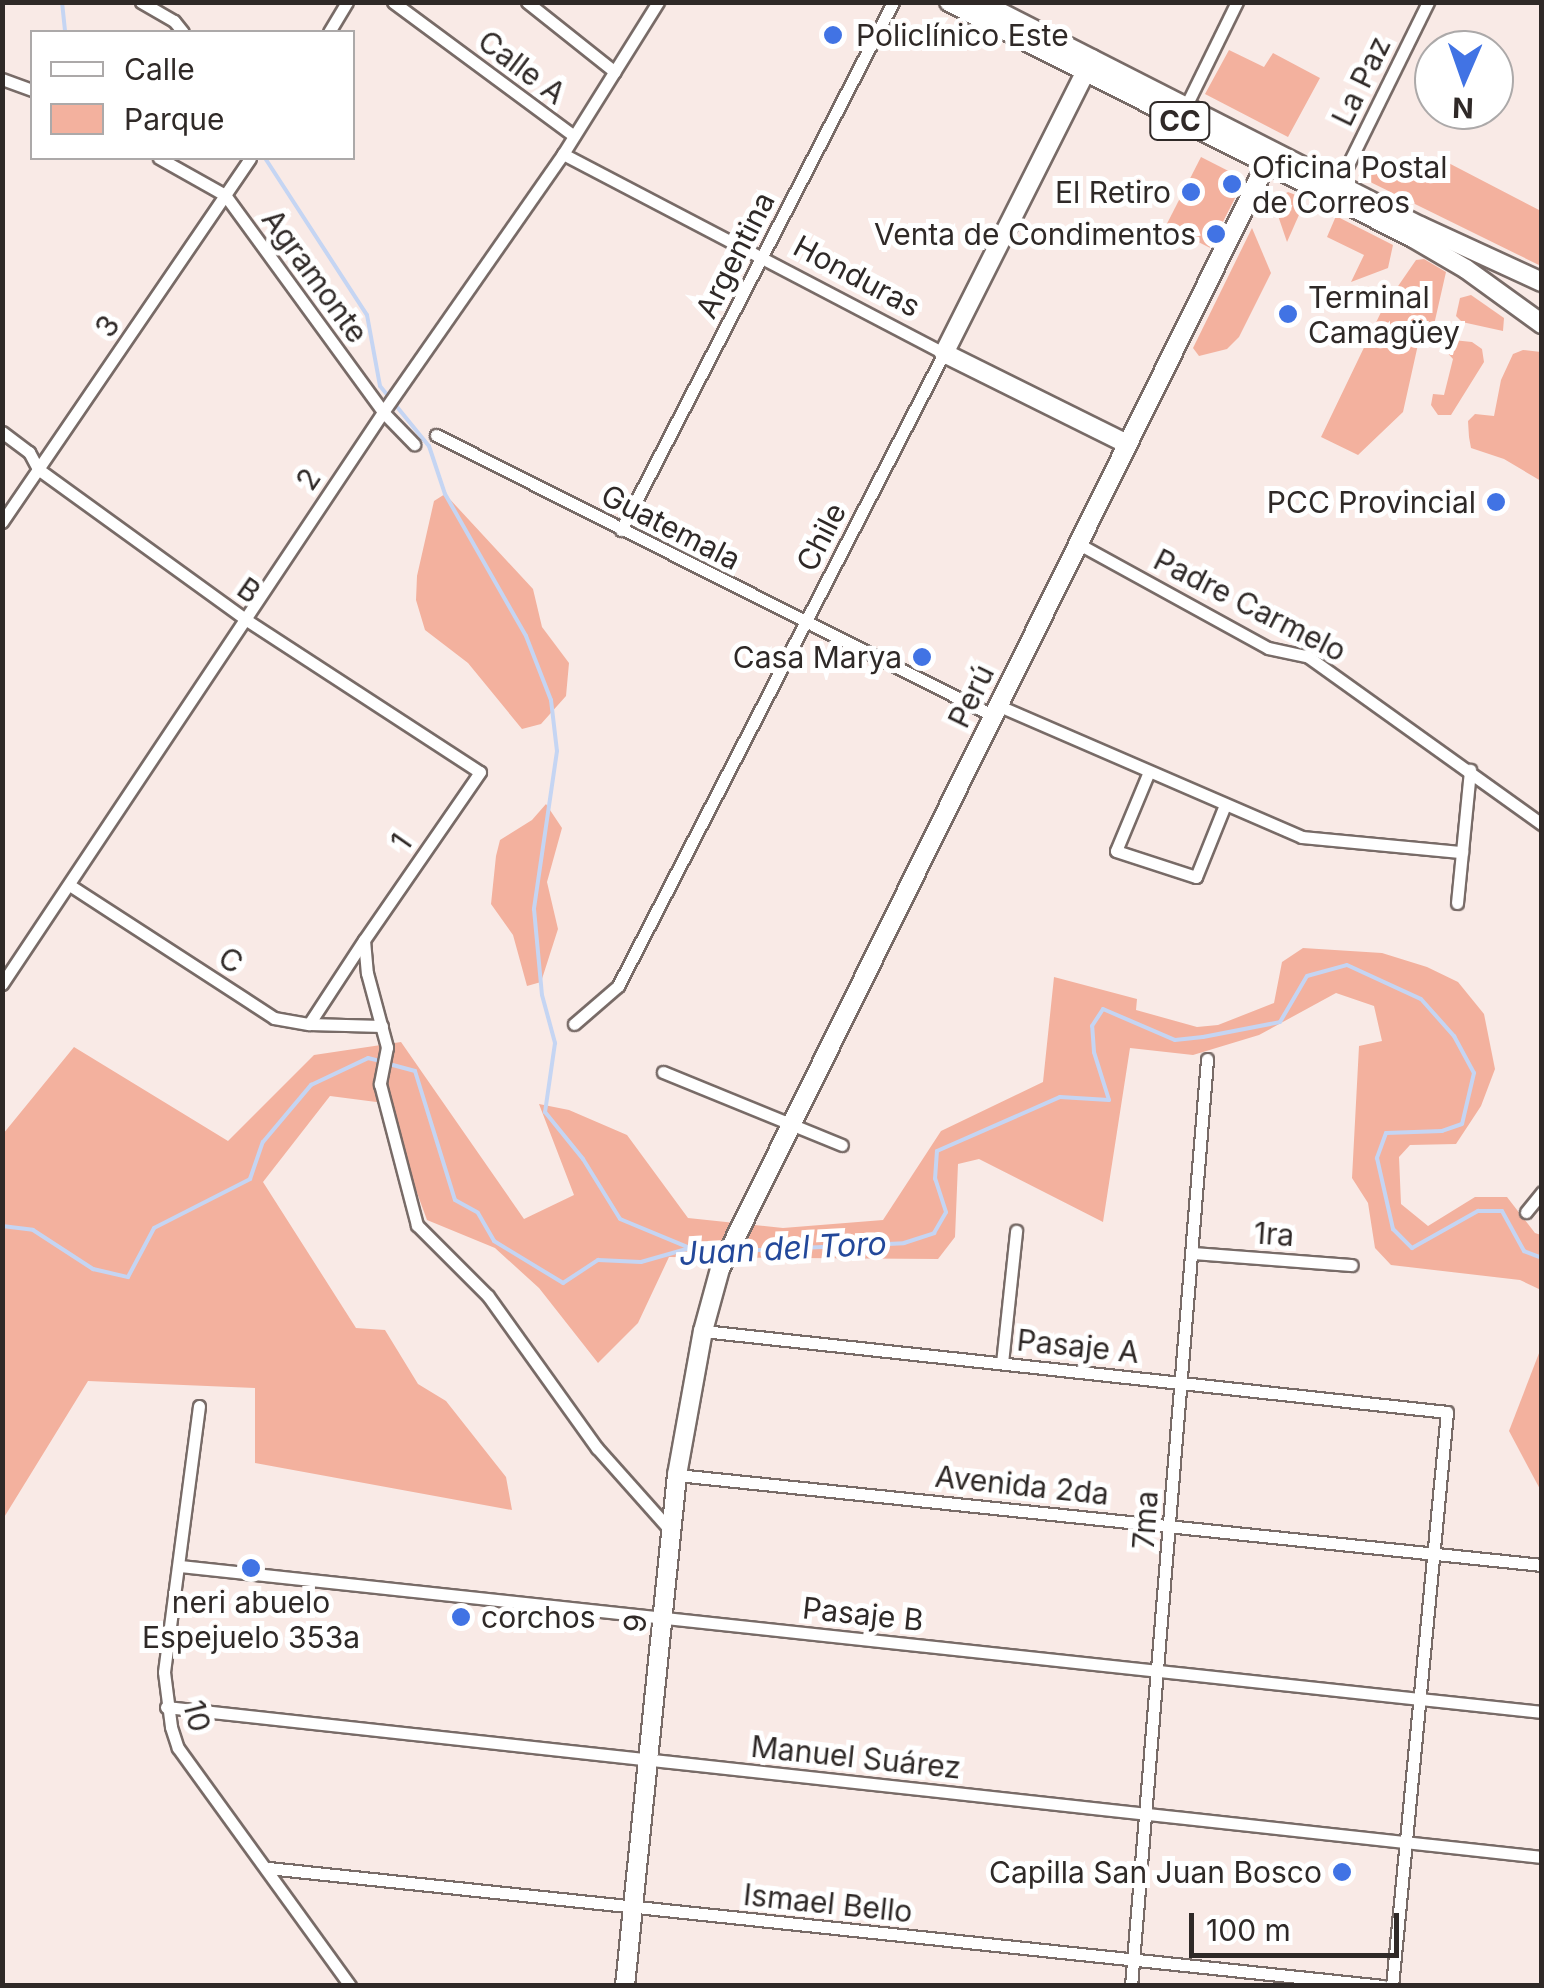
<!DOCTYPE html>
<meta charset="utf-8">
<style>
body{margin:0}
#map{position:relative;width:1544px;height:1988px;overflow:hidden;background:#f9eae6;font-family:Inter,sans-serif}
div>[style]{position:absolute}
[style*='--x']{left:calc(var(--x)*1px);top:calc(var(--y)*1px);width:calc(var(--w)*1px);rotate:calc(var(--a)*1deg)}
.green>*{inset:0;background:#f3b19e;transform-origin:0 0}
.stream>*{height:4px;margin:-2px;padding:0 2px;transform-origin:2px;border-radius:2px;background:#c5d5f3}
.roads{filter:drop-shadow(2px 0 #786b67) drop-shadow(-2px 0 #786b67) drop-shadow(0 2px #786b67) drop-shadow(0 -2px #786b67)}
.street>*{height:11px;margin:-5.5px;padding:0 5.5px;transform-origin:5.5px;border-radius:5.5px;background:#fff}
.secondary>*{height:18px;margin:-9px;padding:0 9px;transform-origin:9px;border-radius:9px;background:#fff}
.primary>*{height:18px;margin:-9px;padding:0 9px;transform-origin:9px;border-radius:9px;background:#fff}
.dots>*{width:28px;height:28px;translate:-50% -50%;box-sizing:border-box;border:5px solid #fff;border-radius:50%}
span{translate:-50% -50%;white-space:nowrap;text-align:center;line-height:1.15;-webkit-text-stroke:10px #fff;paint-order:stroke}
.shield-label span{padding:2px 8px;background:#fff;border:2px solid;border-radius:8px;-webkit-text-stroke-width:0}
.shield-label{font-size:28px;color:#2f2927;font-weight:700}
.poi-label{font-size:30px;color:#2f2927}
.left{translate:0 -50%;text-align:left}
.right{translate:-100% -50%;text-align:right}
.street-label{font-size:30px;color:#2f2927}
.water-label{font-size:32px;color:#23489a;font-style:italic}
.frame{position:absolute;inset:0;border:5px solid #2f2927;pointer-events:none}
.legend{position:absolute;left:30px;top:30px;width:325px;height:130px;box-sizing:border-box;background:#fff;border:2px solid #aca9a9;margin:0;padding:12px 18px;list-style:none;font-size:30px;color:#2f2927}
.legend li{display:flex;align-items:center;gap:20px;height:50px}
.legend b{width:50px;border:2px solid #aca9a9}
.north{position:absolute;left:1414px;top:30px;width:100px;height:100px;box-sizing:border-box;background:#fff;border:2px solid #aca9a9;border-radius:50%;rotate:182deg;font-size:28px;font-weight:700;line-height:40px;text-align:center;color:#2f2927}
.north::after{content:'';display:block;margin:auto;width:35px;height:45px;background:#4173e4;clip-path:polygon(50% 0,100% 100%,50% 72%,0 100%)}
.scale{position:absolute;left:1189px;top:1913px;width:210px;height:45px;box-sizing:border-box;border:5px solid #2f2927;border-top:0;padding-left:12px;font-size:30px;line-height:35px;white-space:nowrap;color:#2f2927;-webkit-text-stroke:8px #fff;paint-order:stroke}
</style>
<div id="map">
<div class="green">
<i style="clip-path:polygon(1229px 50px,1264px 67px,1273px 53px,1320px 78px,1288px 137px,1205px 94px)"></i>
<i style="clip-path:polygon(1368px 155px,1425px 181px,1437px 157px,1541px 211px,1541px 266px,1358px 176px)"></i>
<i style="left:1201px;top:157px;width:49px;height:77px;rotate:27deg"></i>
<i style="clip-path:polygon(1288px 192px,1306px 199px,1287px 242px,1273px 201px)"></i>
<i style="clip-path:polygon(1336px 216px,1393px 245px,1388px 268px,1351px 282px,1364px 255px,1327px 237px)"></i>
<i style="clip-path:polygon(1252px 228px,1271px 273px,1239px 337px,1227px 349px,1199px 356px,1193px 348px)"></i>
<i style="clip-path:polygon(1424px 259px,1446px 272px,1431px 338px,1419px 340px,1403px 412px,1358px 455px,1321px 437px,1383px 308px,1416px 260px)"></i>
<i style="clip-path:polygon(1471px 295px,1504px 318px,1503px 331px,1462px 322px,1456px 316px,1460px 298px)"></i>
<i style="clip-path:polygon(1453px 340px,1472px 342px,1482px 349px,1484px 362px,1451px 415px,1438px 415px,1431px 405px,1433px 394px,1444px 395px,1453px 359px,1444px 349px)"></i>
<i style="clip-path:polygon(1523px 350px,1541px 352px,1541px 481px,1504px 459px,1471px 448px,1469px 437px,1468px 421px,1475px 414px,1494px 416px,1501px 380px,1513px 354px)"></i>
<i style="clip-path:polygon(445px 494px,533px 589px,542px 627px,569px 663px,566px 696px,541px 724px,522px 729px,468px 663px,425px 630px,416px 600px,417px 576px,434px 501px)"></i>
<i style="clip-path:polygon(546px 804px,562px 828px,547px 882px,558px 929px,541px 982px,527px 986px,513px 935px,491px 904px,496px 856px,500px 840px,532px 820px)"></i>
<i style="clip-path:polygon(1303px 948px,1382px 953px,1427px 967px,1458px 982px,1484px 1014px,1495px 1069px,1481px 1106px,1456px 1144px,1410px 1145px,1399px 1157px,1401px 1204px,1428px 1226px,1475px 1197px,1507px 1197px,1535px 1233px,1541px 1235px,1541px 1290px,1520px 1280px,1391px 1265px,1375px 1248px,1368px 1203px,1352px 1178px,1359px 1046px,1382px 1041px,1374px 1006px,1336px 993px,1259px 1035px,1193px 1055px,1130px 1048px,1103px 1222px,979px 1159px,958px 1164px,955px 1237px,938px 1259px,669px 1257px,638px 1323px,598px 1363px,539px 1288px,495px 1248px,427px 1220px,384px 1103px,330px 1096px,263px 1182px,356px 1328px,385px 1330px,418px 1384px,446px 1401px,506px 1477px,512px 1510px,255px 1463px,255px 1388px,88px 1381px,3px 1519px,3px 1134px,74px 1047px,228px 1141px,314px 1055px,401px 1042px,524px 1219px,574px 1195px,539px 1104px,569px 1110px,627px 1135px,688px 1218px,783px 1228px,883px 1220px,941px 1131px,1043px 1082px,1054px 977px,1137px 999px,1136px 1010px,1197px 1027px,1218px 1025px,1274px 1003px,1282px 962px)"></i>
<i style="clip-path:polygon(1541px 1348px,1542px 1491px,1541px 1491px,1509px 1431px)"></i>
</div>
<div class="stream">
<i style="--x:62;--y:2;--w:30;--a:84"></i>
<i style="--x:265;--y:158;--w:187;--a:57"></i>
<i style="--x:367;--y:315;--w:72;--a:79.6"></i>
<i style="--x:380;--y:386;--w:77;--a:50.8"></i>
<i style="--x:429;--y:446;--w:51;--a:71.6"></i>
<i style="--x:445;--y:494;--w:163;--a:60.3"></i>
<i style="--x:526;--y:636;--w:69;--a:68.7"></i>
<i style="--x:551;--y:700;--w:51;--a:83.3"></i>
<i style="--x:557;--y:751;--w:160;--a:98.3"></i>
<i style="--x:534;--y:909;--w:86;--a:84.7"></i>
<i style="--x:542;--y:995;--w:50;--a:74.8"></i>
<i style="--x:555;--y:1043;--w:70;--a:98.2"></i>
<i style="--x:545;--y:1112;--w:60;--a:51"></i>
<i style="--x:583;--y:1159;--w:70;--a:58.3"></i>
<i style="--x:620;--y:1219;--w:76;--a:22.5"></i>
<i style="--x:389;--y:1064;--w:27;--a:15"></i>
<i style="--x:415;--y:1071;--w:135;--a:72.8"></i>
<i style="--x:455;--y:1200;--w:26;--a:29"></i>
<i style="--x:478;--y:1213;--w:32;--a:60"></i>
<i style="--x:494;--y:1241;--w:81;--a:31.3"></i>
<i style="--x:563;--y:1283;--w:42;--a:-33.3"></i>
<i style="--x:598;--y:1260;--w:43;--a:2.7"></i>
<i style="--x:641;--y:1262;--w:51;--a:-15.9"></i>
<i style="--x:690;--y:1248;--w:33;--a:3"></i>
<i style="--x:2;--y:1226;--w:31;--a:7"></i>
<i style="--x:33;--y:1230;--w:72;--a:33"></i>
<i style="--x:93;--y:1269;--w:36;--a:13"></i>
<i style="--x:128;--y:1277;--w:55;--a:-62"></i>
<i style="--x:154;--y:1228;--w:108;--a:-27"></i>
<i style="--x:250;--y:1179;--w:39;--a:-71"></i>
<i style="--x:263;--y:1142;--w:75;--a:-49.9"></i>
<i style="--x:311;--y:1085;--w:63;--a:-25.3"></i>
<i style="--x:368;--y:1058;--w:12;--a:14"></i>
<i style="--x:737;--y:1251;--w:167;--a:-2.7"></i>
<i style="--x:904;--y:1243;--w:32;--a:-18"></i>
<i style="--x:934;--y:1233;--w:24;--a:-60"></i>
<i style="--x:946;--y:1212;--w:35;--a:-108"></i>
<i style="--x:935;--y:1179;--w:28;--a:-86"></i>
<i style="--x:937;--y:1151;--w:134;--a:-23.7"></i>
<i style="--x:1060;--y:1097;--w:49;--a:3.5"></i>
<i style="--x:1109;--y:1100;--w:50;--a:-107.4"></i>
<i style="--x:1094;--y:1052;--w:26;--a:-94"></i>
<i style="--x:1092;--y:1026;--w:20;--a:-57"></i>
<i style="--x:1103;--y:1009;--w:78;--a:23.3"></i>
<i style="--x:1175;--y:1040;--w:28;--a:-6"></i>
<i style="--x:1203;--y:1037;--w:78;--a:-11"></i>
<i style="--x:1280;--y:1022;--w:53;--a:-59.6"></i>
<i style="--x:1307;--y:976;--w:41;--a:-15.4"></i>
<i style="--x:1347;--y:965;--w:81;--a:24.7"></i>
<i style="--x:1421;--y:999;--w:50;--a:48.3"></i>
<i style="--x:1454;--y:1036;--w:42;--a:61.6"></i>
<i style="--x:1474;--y:1073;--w:52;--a:103.2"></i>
<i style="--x:1462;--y:1124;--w:21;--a:161"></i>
<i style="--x:1442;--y:1131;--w:56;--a:178"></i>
<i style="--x:1386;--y:1133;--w:27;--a:110"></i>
<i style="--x:1377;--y:1158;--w:73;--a:77.3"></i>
<i style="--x:1393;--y:1229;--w:27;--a:45"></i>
<i style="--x:1412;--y:1248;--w:76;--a:-29.3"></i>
<i style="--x:1478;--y:1211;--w:24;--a:0"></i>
<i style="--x:1502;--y:1211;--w:46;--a:61.2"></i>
<i style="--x:1524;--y:1251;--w:19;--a:21"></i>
</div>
<div class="roads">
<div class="street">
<i style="--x:141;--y:2;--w:38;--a:30"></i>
<i style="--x:174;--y:21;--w:14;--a:51"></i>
<i style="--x:393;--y:2;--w:225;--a:36.5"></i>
<i style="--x:527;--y:2;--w:112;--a:38.5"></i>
<i style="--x:329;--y:32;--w:35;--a:-59"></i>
<i style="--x:2;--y:79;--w:32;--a:20"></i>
<i style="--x:1183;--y:112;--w:123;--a:-63.9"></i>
<i style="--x:563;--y:154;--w:430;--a:27.6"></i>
<i style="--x:944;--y:353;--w:712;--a:117.25"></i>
<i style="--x:618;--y:986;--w:58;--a:139.2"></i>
<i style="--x:159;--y:158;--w:76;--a:29.3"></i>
<i style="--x:225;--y:195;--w:268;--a:53.9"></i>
<i style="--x:383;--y:412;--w:45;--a:45.9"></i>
<i style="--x:1339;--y:183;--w:202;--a:-63.8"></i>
<i style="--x:2;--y:432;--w:34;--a:37"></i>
<i style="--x:29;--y:452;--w:19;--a:62"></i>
<i style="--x:38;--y:469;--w:256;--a:35.9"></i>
<i style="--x:245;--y:619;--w:280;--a:33.1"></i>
<i style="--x:480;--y:772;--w:204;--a:124.6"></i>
<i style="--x:364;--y:940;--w:33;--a:85"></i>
<i style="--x:367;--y:973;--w:77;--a:74.9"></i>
<i style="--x:387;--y:1047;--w:38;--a:101"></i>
<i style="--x:380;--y:1084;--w:146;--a:75.3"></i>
<i style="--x:417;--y:1225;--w:100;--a:45"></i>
<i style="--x:488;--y:1296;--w:187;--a:54.4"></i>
<i style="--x:597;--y:1448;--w:111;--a:48.3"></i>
<i style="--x:436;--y:435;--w:623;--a:26.73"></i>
<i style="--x:2;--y:522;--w:440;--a:-55.7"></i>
<i style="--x:621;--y:530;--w:594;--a:-62.74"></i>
<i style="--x:1077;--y:543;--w:218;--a:28.8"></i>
<i style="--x:1268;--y:648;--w:40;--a:12"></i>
<i style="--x:1307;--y:656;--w:289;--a:35.6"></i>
<i style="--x:997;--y:705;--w:332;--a:23.4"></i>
<i style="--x:1302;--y:837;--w:161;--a:5.4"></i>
<i style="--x:1148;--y:774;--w:83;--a:112.6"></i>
<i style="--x:1116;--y:851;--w:84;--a:18"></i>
<i style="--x:1196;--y:877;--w:78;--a:-68.1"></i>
<i style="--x:71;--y:886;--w:242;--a:33"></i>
<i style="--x:274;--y:1018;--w:36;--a:10"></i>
<i style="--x:309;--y:1024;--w:73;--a:1.6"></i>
<i style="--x:1457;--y:903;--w:134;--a:-84.4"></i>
<i style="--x:2;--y:984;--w:687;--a:-56.33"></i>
<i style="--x:383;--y:412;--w:315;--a:-55.1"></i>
<i style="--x:563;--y:154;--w:179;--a:-58"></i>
<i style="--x:309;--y:1024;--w:100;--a:-56.8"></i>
<i style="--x:663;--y:1072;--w:193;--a:22.2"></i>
<i style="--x:1526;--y:1212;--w:26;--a:-51"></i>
<i style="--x:1192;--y:1253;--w:160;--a:4.3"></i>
<i style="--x:703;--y:1331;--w:748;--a:6.21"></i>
<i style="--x:1447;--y:1412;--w:577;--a:95.47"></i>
<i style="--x:1002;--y:1363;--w:133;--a:-83.9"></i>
<i style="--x:199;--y:1406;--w:268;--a:97.5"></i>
<i style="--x:164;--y:1672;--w:55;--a:82.7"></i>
<i style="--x:171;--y:1727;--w:22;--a:72"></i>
<i style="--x:178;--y:1748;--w:294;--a:54.1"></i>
<i style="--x:677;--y:1475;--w:870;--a:5.94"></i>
<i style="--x:180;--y:1566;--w:1370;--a:6.12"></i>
<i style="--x:166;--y:1707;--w:1384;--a:6.22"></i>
<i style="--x:268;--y:1868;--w:1121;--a:6.04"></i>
<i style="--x:1131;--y:1986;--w:930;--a:-85.31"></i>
</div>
<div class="secondary">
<i style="--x:1092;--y:59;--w:329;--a:116.7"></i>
<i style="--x:944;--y:353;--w:204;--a:26.4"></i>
<i style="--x:625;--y:1986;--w:514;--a:-84.19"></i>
<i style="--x:677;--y:1475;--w:146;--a:-79.8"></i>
<i style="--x:703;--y:1331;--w:64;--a:-74.7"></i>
<i style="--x:720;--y:1269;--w:1246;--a:-63.7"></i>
</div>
<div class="primary">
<i style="--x:949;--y:2;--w:521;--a:26.96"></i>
<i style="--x:1413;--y:238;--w:61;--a:30.3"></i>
<i style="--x:1466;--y:269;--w:94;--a:35.9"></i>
<i style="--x:980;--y:2;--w:494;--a:27"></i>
<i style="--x:1420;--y:226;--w:134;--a:24.7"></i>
</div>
</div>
<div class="dots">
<i style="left:833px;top:35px;background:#4173e4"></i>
<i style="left:1232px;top:184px;background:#4173e4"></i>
<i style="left:1191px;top:192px;background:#4173e4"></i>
<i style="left:1216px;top:234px;background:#4173e4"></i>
<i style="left:1288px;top:314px;background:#4173e4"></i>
<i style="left:1496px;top:502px;background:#4173e4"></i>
<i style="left:922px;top:657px;background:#4173e4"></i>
<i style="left:251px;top:1568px;background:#4173e4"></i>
<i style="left:461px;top:1617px;background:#4173e4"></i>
<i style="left:1342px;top:1872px;background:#4173e4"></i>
</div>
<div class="shield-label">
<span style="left:1180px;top:121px">CC</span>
</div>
<div class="poi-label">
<span class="left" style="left:856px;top:35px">Policlínico Este</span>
<span class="left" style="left:1252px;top:184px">Oficina Postal<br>de Correos</span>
<span class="right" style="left:1171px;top:192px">El Retiro</span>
<span class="right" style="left:1196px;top:234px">Venta de Condimentos</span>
<span class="left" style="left:1308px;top:314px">Terminal<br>Camagüey</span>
<span class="right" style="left:1476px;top:502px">PCC Provincial</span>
<span class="right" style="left:902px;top:657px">Casa Marya</span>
<span style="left:251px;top:1619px">neri abuelo<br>Espejuelo 353a</span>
<span class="left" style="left:481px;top:1617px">corchos</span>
<span class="right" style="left:1322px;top:1872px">Capilla San Juan Bosco</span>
</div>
<div class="street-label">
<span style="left:522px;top:67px;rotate:37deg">Calle A</span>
<span style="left:1361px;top:81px;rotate:-64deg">La Paz</span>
<span style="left:735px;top:255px;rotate:-63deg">Argentina</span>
<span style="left:315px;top:276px;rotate:54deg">Agramonte</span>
<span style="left:857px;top:276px;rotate:28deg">Honduras</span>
<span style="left:107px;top:326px;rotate:-55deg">3</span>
<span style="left:308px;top:479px;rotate:-56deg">2</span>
<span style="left:671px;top:527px;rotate:27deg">Guatemala</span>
<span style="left:821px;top:537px;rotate:-63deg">Chile</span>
<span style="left:249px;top:590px;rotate:35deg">B</span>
<span style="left:1250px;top:605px;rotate:27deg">Padre Carmelo</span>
<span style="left:971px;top:696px;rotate:-64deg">Perú</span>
<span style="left:401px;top:842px;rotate:-55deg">1</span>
<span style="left:231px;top:960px;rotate:33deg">C</span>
<span style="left:1274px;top:1234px;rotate:4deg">1ra</span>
<span style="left:1078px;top:1346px;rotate:6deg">Pasaje A</span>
<span style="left:1022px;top:1485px;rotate:6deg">Avenida 2da</span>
<span style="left:1145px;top:1520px;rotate:-86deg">7ma</span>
<span style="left:863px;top:1614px;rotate:6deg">Pasaje B</span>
<span style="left:635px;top:1623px;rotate:-84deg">9</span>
<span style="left:197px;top:1716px;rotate:76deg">10</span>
<span style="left:856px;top:1757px;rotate:6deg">Manuel Suárez</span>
<span style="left:828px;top:1903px;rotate:6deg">Ismael Bello</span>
</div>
<div class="water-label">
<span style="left:783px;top:1249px;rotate:-3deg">Juan del Toro</span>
</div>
<div class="frame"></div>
<ul class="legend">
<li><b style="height:12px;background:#fff"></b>Calle</li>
<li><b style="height:28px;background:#f3b19e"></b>Parque</li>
</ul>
<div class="north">N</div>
<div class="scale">100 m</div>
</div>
